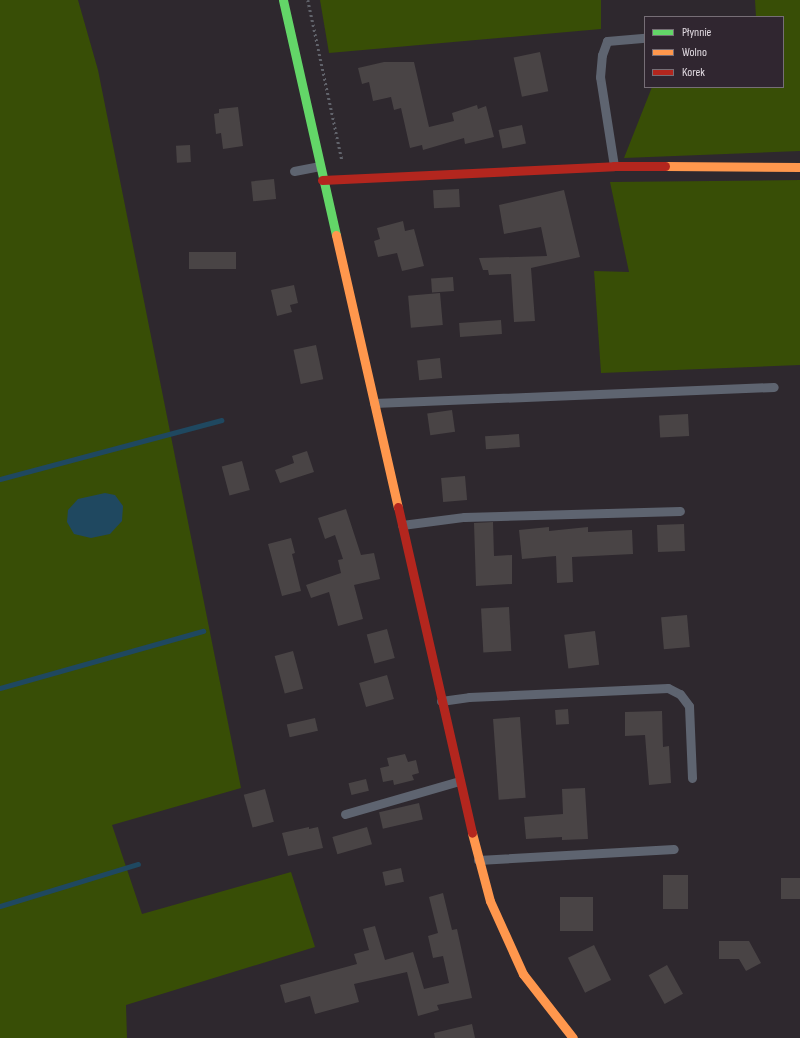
<!DOCTYPE html>
<meta charset="utf-8">
<style>
body{margin:0}
#map{position:relative;width:800px;height:1038px;overflow:hidden;background:#2e282e;font-family:"Sofia Sans Condensed",sans-serif}
div>[style]{position:absolute}
[style*='--x']{left:calc(var(--x)*1px);top:calc(var(--y)*1px);width:calc(var(--w)*1px);rotate:calc(var(--a)*1deg)}
.green>*{inset:0;background:#384e06}
.water>*{inset:0;background:#1f4860}
.stream>*{height:4.5px;margin:-2.25px;padding:0 2.25px;transform-origin:2.25px;border-radius:2.25px;background:#1f4860}
.building>*{inset:0;background:#494445;transform-origin:0 0}
.path>*{height:2.5px;margin-top:-1.25px;transform-origin:0;background:repeating-linear-gradient(90deg,#61636b 0 2px,transparent 0 5px)}
.lane>*{height:9px;margin:-4.5px;padding:0 4.5px;transform-origin:4.5px;border-radius:4.5px;background:#5e6470}
.fast>*{height:9px;margin:-4.5px;padding:0 4.5px;transform-origin:4.5px;border-radius:4.5px;background:#63d668}
.slow>*{height:9px;margin:-4.5px;padding:0 4.5px;transform-origin:4.5px;border-radius:4.5px;background:#ff974d}
.jam>*{height:9px;margin:-4.5px;padding:0 4.5px;transform-origin:4.5px;border-radius:4.5px;background:#b3261e}
span{translate:-50% -50%;white-space:nowrap;text-align:center;line-height:1.15;-webkit-text-stroke:3.5px #302630;paint-order:stroke}
.legend{position:absolute;left:644px;top:16px;width:140px;height:72px;box-sizing:border-box;background:#302630;border:1px solid #766e76;margin:0;padding:5px 7px;list-style:none;font-size:12px;color:#e0d9e0}
.legend li{display:flex;align-items:center;gap:8px;height:20px}
.legend b{width:20px;border:1px solid #766e76}
</style>
<div id="map">
<div class="green">
<i style="clip-path:polygon(0 0,78px 0,98px 70px,241px 788px,112px 825px,142px 914px,291px 872px,315px 947px,126px 1005px,127px 1038px,0 1038px)"></i>
<i style="clip-path:polygon(320px 0,601px 0,601px 29px,329px 53px)"></i>
<i style="clip-path:polygon(755px 0,800px 0,800px 151px,624px 158px,652px 87px,783px 87px,783px 17px,756px 17px)"></i>
<i style="clip-path:polygon(800px 180px,800px 365px,601px 373px,594px 271px,629px 272px,610px 182px)"></i>
</div>
<div class="water">
<i style="clip-path:polygon(105px 493px,115px 495px,123px 506px,122px 521px,110px 534px,91px 538px,74px 534px,67px 522px,68px 510px,78px 499px)"></i>
</div>
<div class="stream">
<i style="--x:0;--y:479;--w:229;--a:-14.9"></i>
<i style="--x:0;--y:688;--w:211;--a:-15.7"></i>
<i style="--x:0;--y:906;--w:144;--a:-16.9"></i>
</div>
<div class="building">
<i style="left:540px;top:52px;width:40px;height:27px;rotate:78deg"></i>
<i style="clip-path:polygon(384px 62px,414px 62px,429px 127px,454px 121px,452px 113px,477px 105px,478px 109px,486px 106px,494px 137px,465px 144px,464px 138px,423px 150px,422px 145px,410px 148px,401px 108px,394px 110px,391px 97px,373px 101px,369px 82px,362px 84px,358px 68px)"></i>
<i style="clip-path:polygon(238px 107px,243px 146px,223px 149px,221px 133px,216px 134px,214px 114px,219px 113px,219px 109px)"></i>
<i style="left:522px;top:125px;width:19px;height:24px;rotate:78deg"></i>
<i style="left:190px;top:145px;width:17px;height:14px;rotate:87deg"></i>
<i style="left:274px;top:179px;width:20px;height:23px;rotate:84deg"></i>
<i style="left:459px;top:189px;width:18px;height:26px;rotate:87deg"></i>
<i style="clip-path:polygon(564px 190px,580px 257px,531px 268px,535px 321px,514px 322px,511px 274px,489px 275px,488px 270px,483px 270px,479px 258px,547px 256px,541px 227px,504px 234px,499px 205px)"></i>
<i style="clip-path:polygon(403px 221px,405px 231px,414px 229px,424px 266px,402px 271px,397px 253px,378px 257px,374px 241px,380px 239px,377px 228px)"></i>
<i style="left:236px;top:252px;width:17px;height:47px;rotate:90deg"></i>
<i style="left:453px;top:277px;width:14px;height:22px;rotate:86deg"></i>
<i style="clip-path:polygon(294px 285px,298px 303px,290px 305px,292px 312px,277px 316px,271px 290px)"></i>
<i style="left:440px;top:293px;width:32px;height:32px;rotate:85deg"></i>
<i style="left:501px;top:320px;width:14px;height:42px;rotate:86deg"></i>
<i style="left:316px;top:345px;width:35px;height:23px;rotate:78deg"></i>
<i style="left:440px;top:358px;width:20px;height:23px;rotate:84deg"></i>
<i style="left:452px;top:410px;width:22px;height:25px;rotate:82deg"></i>
<i style="left:688px;top:414px;width:22px;height:29px;rotate:87deg"></i>
<i style="left:519px;top:434px;width:13px;height:34px;rotate:86deg"></i>
<i style="clip-path:polygon(307px 451px,314px 472px,280px 483px,275px 470px,294px 463px,292px 456px)"></i>
<i style="left:242px;top:461px;width:30px;height:21px;rotate:75deg"></i>
<i style="left:465px;top:476px;width:24px;height:24px;rotate:85deg"></i>
<i style="clip-path:polygon(346px 509px,361px 555px,374px 553px,380px 579px,354px 585px,363px 619px,338px 626px,329px 592px,311px 598px,306px 585px,341px 573px,338px 560px,343px 559px,335px 535px,325px 539px,318px 518px)"></i>
<i style="clip-path:polygon(493px 522px,494px 556px,512px 555px,512px 584px,476px 586px,474px 523px)"></i>
<i style="left:684px;top:524px;width:27px;height:27px;rotate:88deg"></i>
<i style="clip-path:polygon(549px 527px,549px 531px,588px 527px,588px 532px,632px 530px,633px 554px,572px 557px,573px 582px,557px 583px,556px 556px,522px 559px,519px 530px)"></i>
<i style="clip-path:polygon(291px 538px,295px 553px,292px 554px,301px 591px,282px 596px,268px 544px)"></i>
<i style="left:509px;top:607px;width:44px;height:28px;rotate:87deg"></i>
<i style="left:687px;top:615px;width:32px;height:26px;rotate:85deg"></i>
<i style="left:387px;top:629px;width:30px;height:21px;rotate:75deg"></i>
<i style="left:595px;top:631px;width:34px;height:31px;rotate:83deg"></i>
<i style="left:293px;top:651px;width:39px;height:19px;rotate:75deg"></i>
<i style="left:387px;top:675px;width:25px;height:29px;rotate:74deg"></i>
<i style="left:568px;top:709px;width:15px;height:13px;rotate:86deg"></i>
<i style="clip-path:polygon(662px 711px,663px 747px,669px 746px,671px 783px,649px 785px,645px 735px,625px 736px,625px 712px)"></i>
<i style="left:520px;top:717px;width:81px;height:27px;rotate:86deg"></i>
<i style="left:315px;top:718px;width:13px;height:29px;rotate:77deg"></i>
<i style="clip-path:polygon(405px 754px,408px 762px,416px 760px,419px 773px,412px 775px,414px 780px,394px 785px,393px 780px,383px 782px,380px 768px,389px 766px,387px 758px)"></i>
<i style="left:366px;top:779px;width:12px;height:18px;rotate:76deg"></i>
<i style="clip-path:polygon(585px 788px,588px 839px,562px 840px,562px 837px,526px 839px,524px 817px,563px 814px,562px 789px)"></i>
<i style="left:265px;top:789px;width:34px;height:22px;rotate:75deg"></i>
<i style="left:419px;top:803px;width:17px;height:41px;rotate:77deg"></i>
<i style="clip-path:polygon(309px 827px,309px 829px,318px 827px,323px 848px,288px 856px,282px 833px)"></i>
<i style="left:367px;top:827px;width:18px;height:36px;rotate:74deg"></i>
<i style="left:401px;top:868px;width:14px;height:19px;rotate:78deg"></i>
<i style="left:663px;top:875px;width:25px;height:34px"></i>
<i style="left:800px;top:878px;width:21px;height:19px;rotate:90deg"></i>
<i style="clip-path:polygon(443px 893px,452px 930px,457px 929px,472px 998px,437px 1005px,439px 1010px,418px 1016px,407px 972px,354px 984px,359px 1002px,315px 1014px,310px 996px,285px 1003px,280px 985px,357px 964px,354px 954px,369px 950px,363px 929px,375px 926px,385px 960px,413px 952px,424px 989px,449px 983px,443px 956px,433px 958px,428px 936px,438px 933px,429px 897px)"></i>
<i style="left:560px;top:897px;width:33px;height:34px"></i>
<i style="clip-path:polygon(719px 941px,749px 941px,761px 963px,746px 971px,739px 959px,719px 959px)"></i>
<i style="left:594px;top:945px;width:39px;height:29px;rotate:64deg"></i>
<i style="left:667px;top:965px;width:33px;height:21px;rotate:61deg"></i>
<i style="clip-path:polygon(472px 1024px,475px 1038px,435px 1038px,434px 1033px)"></i>
</div>
<div class="path">
<i style="--x:308;--y:0;--w:164;--a:78"></i>
</div>
<div class="lane">
<i style="--x:614;--y:166;--w:90;--a:-98.9"></i>
<i style="--x:600;--y:77;--w:22;--a:-85"></i>
<i style="--x:602;--y:55;--w:15;--a:-70"></i>
<i style="--x:607;--y:41;--w:38;--a:-5"></i>
<i style="--x:294;--y:171;--w:25;--a:-11"></i>
<i style="--x:374;--y:403;--w:400;--a:-2.3"></i>
<i style="--x:402;--y:525;--w:63;--a:-7.4"></i>
<i style="--x:464;--y:517;--w:216;--a:-1.6"></i>
<i style="--x:441;--y:701;--w:28;--a:-8"></i>
<i style="--x:469;--y:697;--w:199;--a:-2.6"></i>
<i style="--x:668;--y:688;--w:13;--a:27"></i>
<i style="--x:680;--y:694;--w:15;--a:53"></i>
<i style="--x:689;--y:706;--w:72;--a:87.6"></i>
<i style="--x:345;--y:814;--w:119;--a:-16.1"></i>
<i style="--x:478;--y:860;--w:196;--a:-3.2"></i>
</div>
<div class="fast">
<i style="--x:283;--y:0;--w:241;--a:77.3"></i>
</div>
<div class="slow">
<i style="--x:665;--y:166;--w:135;--a:0.4"></i>
<i style="--x:336;--y:235;--w:279;--a:77.2"></i>
<i style="--x:472;--y:833;--w:70;--a:75.2"></i>
<i style="--x:490;--y:901;--w:80;--a:65.7"></i>
<i style="--x:523;--y:974;--w:81;--a:52"></i>
</div>
<div class="jam">
<i style="--x:322;--y:180;--w:292;--a:-2.7"></i>
<i style="--x:614;--y:166;--w:51;--a:0"></i>
<i style="--x:398;--y:507;--w:334;--a:77.2"></i>
</div>
<ul class="legend">
<li><b style="height:5px;background:#63d668"></b>Płynnie</li>
<li><b style="height:5px;background:#ff974d"></b>Wolno</li>
<li><b style="height:5px;background:#b3261e"></b>Korek</li>
</ul>
</div>
